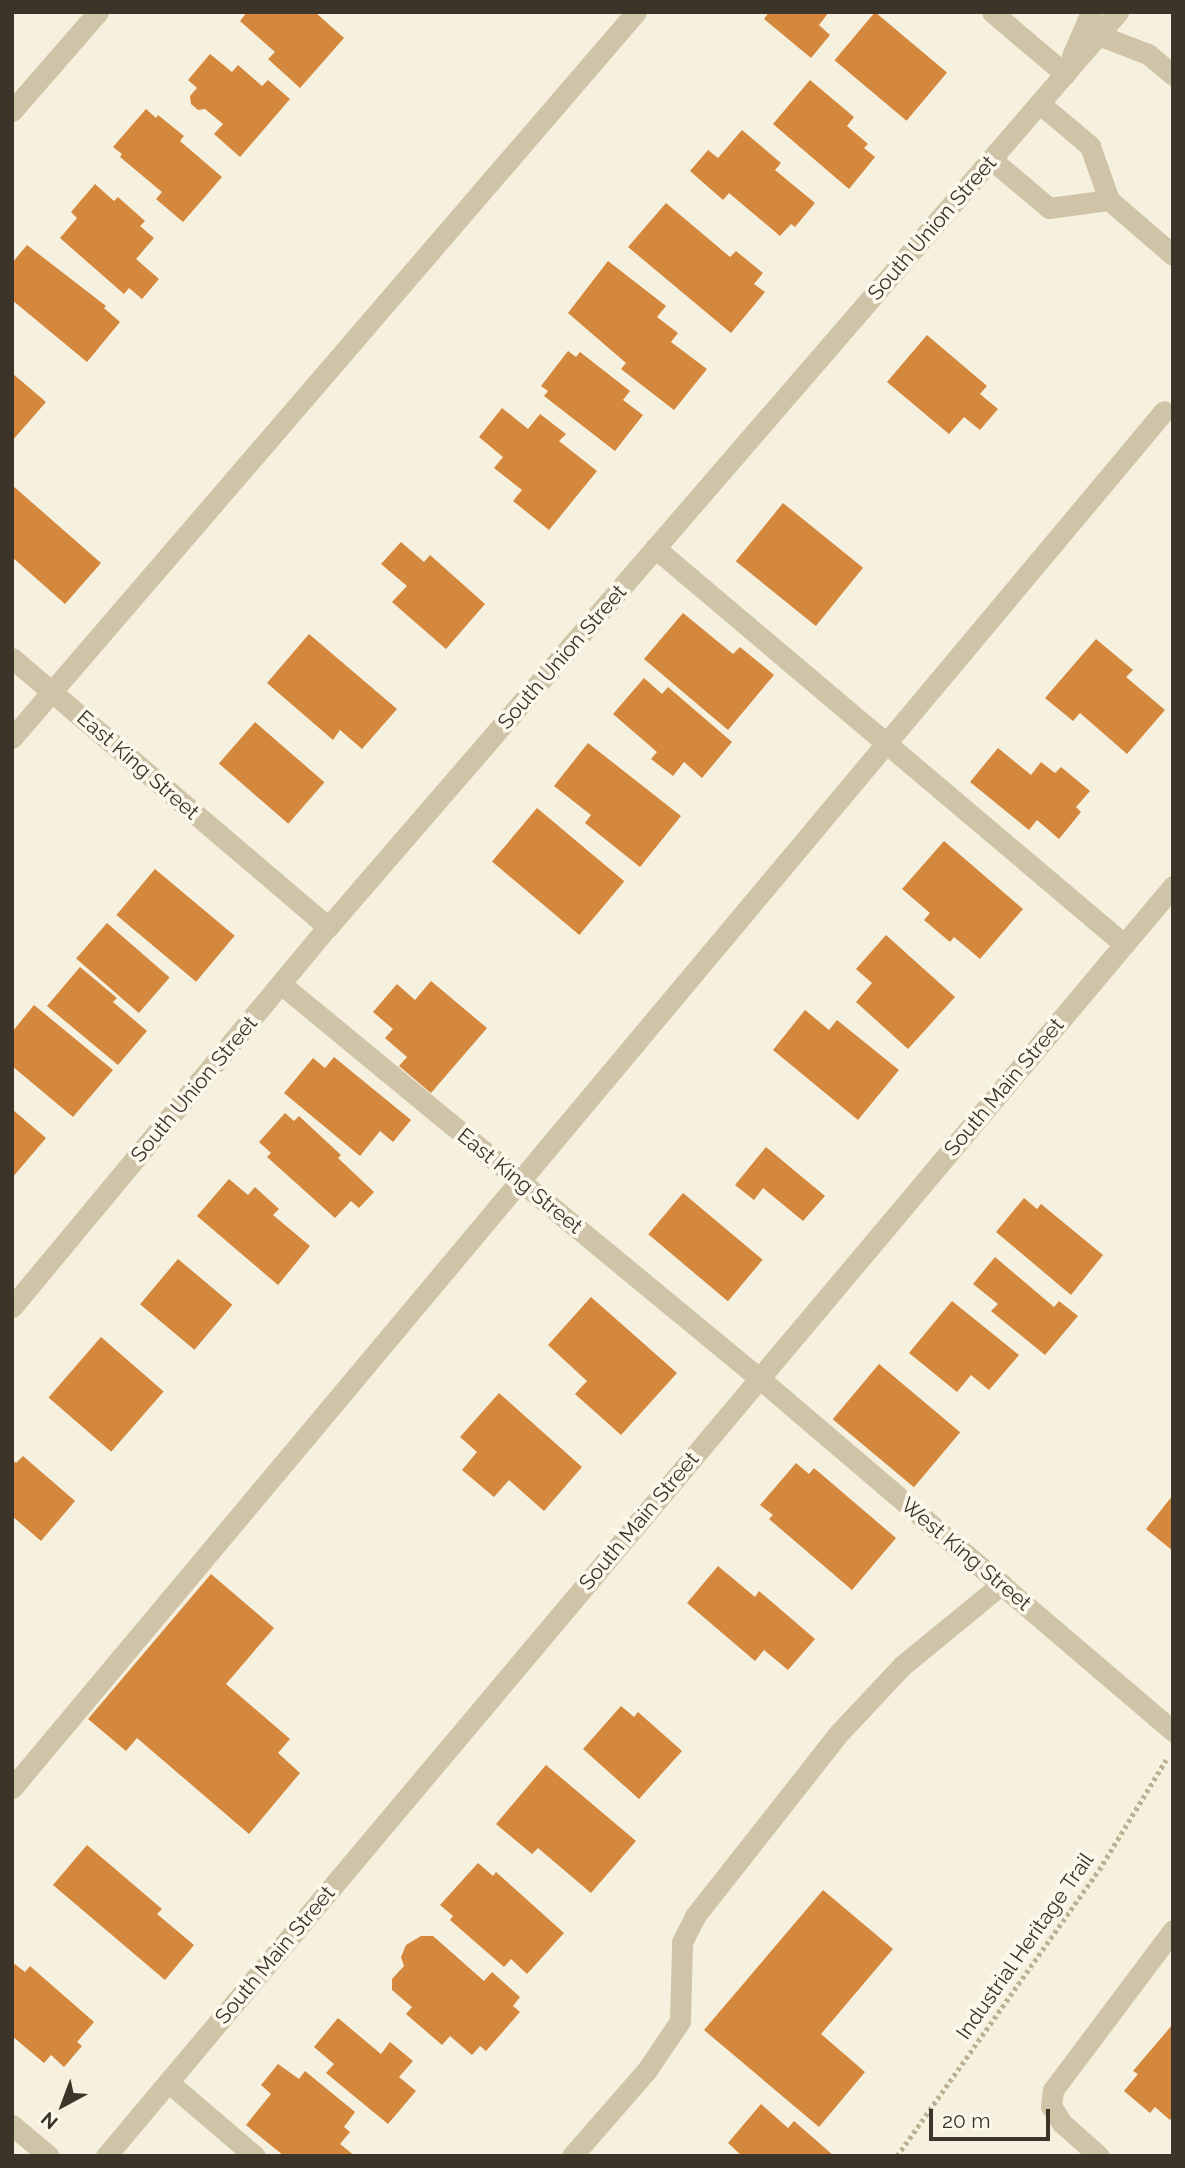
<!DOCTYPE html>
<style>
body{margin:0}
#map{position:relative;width:1185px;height:2168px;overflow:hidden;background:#f6f0de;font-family:Raleway,sans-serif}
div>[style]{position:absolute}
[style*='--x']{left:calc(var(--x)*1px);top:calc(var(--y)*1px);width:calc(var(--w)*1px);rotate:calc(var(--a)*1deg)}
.building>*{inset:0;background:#d4883e;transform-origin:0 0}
.path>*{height:4.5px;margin-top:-2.25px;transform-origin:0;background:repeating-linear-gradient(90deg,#bcaf92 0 3.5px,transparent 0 7px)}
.minor>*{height:21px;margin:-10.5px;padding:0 10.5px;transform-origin:10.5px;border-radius:10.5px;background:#d0c4a8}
span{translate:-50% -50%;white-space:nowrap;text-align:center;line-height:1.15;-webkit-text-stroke:7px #fcf9ec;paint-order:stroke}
.street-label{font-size:21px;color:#3c3429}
.frame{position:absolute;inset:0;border:14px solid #3c3429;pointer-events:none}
.north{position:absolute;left:28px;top:2070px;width:70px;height:70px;-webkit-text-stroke:5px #fcf9ec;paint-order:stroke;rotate:221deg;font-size:19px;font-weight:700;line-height:28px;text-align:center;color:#3c3429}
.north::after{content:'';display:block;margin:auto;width:24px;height:32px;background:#3c3429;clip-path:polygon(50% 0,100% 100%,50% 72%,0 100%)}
.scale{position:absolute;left:929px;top:2109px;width:121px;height:32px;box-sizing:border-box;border:4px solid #3c3429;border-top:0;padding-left:9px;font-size:21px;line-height:24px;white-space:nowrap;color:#3c3429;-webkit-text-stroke:5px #fcf9ec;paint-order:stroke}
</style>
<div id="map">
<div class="building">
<i style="clip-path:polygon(247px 12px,315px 12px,344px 38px,300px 88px,268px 59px,275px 52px,240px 21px)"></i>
<i style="clip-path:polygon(769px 12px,829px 12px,819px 25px,830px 35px,811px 58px,764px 19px)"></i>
<i style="left:875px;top:12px;width:94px;height:63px;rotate:40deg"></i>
<i style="clip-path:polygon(210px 54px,232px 72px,238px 65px,262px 86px,268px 80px,290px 99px,240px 157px,214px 134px,223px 124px,205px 109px,198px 110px,191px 104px,190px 96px,197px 88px,188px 80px)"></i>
<i style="clip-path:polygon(810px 80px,854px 117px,847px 126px,868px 144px,864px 148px,875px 157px,849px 189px,773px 124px)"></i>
<i style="clip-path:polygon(146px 109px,156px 118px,158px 115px,184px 136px,180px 141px,222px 177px,183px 222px,156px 199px,162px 192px,120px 157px,122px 154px,113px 147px)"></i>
<i style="clip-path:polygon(742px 130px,781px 163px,775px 170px,815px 203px,795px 227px,791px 224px,780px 236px,729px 193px,723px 200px,690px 171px,708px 150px,718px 158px)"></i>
<i style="clip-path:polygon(95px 184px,114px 201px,118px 197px,145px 221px,140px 226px,154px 238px,136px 259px,159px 279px,142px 299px,129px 288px,124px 294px,60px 238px,77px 218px,71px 212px)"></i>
<i style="clip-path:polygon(666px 203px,730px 257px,736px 251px,763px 273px,754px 284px,765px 292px,731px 333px,628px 247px)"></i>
<i style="clip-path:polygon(27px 245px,106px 306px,104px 308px,120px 322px,87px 362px,12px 300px,12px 263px)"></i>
<i style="clip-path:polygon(608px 261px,666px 306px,657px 317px,678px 333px,671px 342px,707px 369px,674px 410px,621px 369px,626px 363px,568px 313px)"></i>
<i style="clip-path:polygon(927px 335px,987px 386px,980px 394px,998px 409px,980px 430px,964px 417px,949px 434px,887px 382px)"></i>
<i style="clip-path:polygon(568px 351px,576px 357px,580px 352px,630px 391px,623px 400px,643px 415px,615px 451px,544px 396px,548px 391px,541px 386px)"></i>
<i style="clip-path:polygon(12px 373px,46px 402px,12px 441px)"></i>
<i style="clip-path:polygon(502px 408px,528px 429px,540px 414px,566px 434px,559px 441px,597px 471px,549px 530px,513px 501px,522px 490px,494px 468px,503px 457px,479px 437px)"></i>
<i style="clip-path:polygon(12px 485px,101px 563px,65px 604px,12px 557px)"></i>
<i style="left:783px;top:503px;width:103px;height:75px;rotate:39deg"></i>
<i style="clip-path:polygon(401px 542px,424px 562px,430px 555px,485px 604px,446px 649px,392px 602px,407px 586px,381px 564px)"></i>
<i style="clip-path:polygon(683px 613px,733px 654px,740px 647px,774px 675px,728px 730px,644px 659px)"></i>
<i style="clip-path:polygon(309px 634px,397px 709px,362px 749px,340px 730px,333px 740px,267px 683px)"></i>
<i style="clip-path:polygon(1096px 639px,1133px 670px,1126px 677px,1165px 710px,1127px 754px,1080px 713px,1073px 721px,1045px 698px)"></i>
<i style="clip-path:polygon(644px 678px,662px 694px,668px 687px,732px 742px,702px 778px,684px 762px,673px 776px,651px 759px,657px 752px,613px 714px)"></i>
<i style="left:255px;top:722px;width:92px;height:55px;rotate:41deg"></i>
<i style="clip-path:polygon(588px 743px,681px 816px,640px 867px,585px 823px,591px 815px,554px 786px)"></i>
<i style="clip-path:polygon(998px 748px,1031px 775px,1041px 762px,1055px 773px,1061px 767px,1090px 791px,1076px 807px,1081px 812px,1059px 839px,1037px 820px,1029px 830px,970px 782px)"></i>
<i style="left:537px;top:808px;width:114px;height:70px;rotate:40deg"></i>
<i style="clip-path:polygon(944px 841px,1023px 909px,980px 959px,954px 937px,950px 942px,924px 920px,930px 913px,902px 889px)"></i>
<i style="left:155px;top:869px;width:104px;height:60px;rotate:40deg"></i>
<i style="left:107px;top:923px;width:83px;height:47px;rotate:41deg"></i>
<i style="clip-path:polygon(886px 935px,955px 997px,908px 1049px,856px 1002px,872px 983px,856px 969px)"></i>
<i style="clip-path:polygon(80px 967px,117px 998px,113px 1002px,147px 1031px,118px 1065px,47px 1006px)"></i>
<i style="clip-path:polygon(431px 981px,487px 1028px,431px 1093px,399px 1066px,407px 1057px,385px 1038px,393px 1029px,373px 1012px,397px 984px,415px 1000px)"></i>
<i style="clip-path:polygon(34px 1005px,113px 1070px,73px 1117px,12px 1066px,12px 1032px)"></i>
<i style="clip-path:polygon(805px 1010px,829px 1030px,837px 1020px,899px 1070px,858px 1120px,773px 1050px)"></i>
<i style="clip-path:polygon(334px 1057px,411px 1120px,393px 1142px,380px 1131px,360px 1156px,284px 1093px,313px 1058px,325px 1068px)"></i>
<i style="clip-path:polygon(12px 1109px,46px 1138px,12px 1178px)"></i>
<i style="clip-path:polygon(285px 1113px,294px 1121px,299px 1116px,341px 1155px,338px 1158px,374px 1192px,359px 1208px,351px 1201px,335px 1218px,267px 1157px,271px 1153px,259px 1142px)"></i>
<i style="clip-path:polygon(766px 1147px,825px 1196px,803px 1221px,763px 1188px,754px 1200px,735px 1185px)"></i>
<i style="clip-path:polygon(229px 1179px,248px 1195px,255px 1187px,279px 1209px,273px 1215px,310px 1246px,278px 1285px,197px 1216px)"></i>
<i style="left:683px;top:1193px;width:104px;height:54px;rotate:40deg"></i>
<i style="clip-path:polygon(1024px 1198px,1037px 1209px,1041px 1204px,1103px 1255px,1071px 1295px,996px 1232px)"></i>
<i style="clip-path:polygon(995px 1257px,1054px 1307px,1059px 1301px,1078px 1316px,1045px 1355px,991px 1311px,998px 1304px,973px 1284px)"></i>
<i style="left:178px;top:1259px;width:71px;height:59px;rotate:40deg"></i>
<i style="clip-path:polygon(591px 1297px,677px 1373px,621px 1435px,575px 1394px,587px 1381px,548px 1345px)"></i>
<i style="clip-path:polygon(952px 1301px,1019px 1355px,989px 1390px,971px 1375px,957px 1392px,909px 1353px)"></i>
<i style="left:101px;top:1337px;width:83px;height:80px;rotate:41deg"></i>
<i style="left:879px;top:1364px;width:106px;height:72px;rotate:40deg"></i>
<i style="clip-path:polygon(499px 1393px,582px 1467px,544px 1511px,509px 1480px,494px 1497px,462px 1470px,477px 1452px,460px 1437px)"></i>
<i style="clip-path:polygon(23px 1456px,75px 1501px,41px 1541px,12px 1516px,12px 1460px,16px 1463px)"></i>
<i style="clip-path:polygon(796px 1463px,809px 1474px,814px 1468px,896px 1538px,852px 1590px,769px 1519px,773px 1515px,760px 1505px)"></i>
<i style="clip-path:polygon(1173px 1495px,1173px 1551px,1146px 1529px)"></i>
<i style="clip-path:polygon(718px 1566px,755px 1597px,759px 1591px,815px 1639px,788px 1670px,764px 1650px,755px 1661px,687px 1603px)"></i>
<i style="clip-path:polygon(211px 1574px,274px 1628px,226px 1684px,290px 1739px,278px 1753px,300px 1773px,249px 1834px,137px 1738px,126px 1751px,88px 1719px)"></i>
<i style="clip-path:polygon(621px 1706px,634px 1717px,638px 1712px,682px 1751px,639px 1799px,583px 1749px)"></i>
<i style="clip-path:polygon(546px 1765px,636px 1841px,591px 1893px,538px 1848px,532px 1854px,496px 1824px)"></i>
<i style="clip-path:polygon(87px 1845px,162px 1909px,157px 1914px,194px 1945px,165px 1980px,53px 1885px)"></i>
<i style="clip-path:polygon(478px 1863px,493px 1876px,496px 1872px,564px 1933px,527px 1974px,511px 1959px,504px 1967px,450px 1920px,453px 1916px,440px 1905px)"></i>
<i style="clip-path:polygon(823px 1890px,893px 1949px,821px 2034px,865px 2072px,819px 2127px,704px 2030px)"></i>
<i style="clip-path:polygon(421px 1936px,433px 1936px,484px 1981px,492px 1972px,520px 1997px,513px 2006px,520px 2012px,486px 2051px,480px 2046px,472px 2055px,450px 2036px,442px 2045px,406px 2014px,412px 2007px,392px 1990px,392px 1979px,404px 1966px,401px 1957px,406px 1945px)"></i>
<i style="clip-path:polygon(12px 1962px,25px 1972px,30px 1966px,94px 2022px,77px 2042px,82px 2046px,64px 2067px,51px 2055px,44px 2063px,12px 2036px)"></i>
<i style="clip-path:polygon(338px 2018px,381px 2054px,390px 2042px,413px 2061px,399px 2077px,416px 2091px,388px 2124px,326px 2073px,334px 2064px,314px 2047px)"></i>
<i style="clip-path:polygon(1173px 2024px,1173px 2116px,1170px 2120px,1155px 2107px,1150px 2113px,1124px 2091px,1138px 2074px,1133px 2071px)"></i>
<i style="clip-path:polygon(278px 2064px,299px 2079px,305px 2071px,355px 2112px,344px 2127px,350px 2132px,340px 2144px,355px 2156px,284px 2156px,246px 2125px,271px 2094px,261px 2085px)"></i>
<i style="clip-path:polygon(761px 2104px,788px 2128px,794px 2121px,834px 2156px,742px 2156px,728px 2143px)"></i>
</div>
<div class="path">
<i style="--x:897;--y:2156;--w:350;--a:-54.8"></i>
<i style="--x:1099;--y:1870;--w:129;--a:-58.7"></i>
</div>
<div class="minor">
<i style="--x:992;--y:12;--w:96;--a:40.3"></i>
<i style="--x:1098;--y:35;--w:53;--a:20.8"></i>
<i style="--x:1148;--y:54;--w:33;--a:40"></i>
<i style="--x:1072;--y:56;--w:48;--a:-66.6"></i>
<i style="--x:1039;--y:103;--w:67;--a:40.1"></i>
<i style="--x:1090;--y:146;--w:57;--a:70.6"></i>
<i style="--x:12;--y:111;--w:131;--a:-49"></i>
<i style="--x:991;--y:159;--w:76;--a:40.2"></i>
<i style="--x:1049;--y:208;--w:61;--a:-7.6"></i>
<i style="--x:1109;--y:200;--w:84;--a:40.7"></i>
<i style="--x:655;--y:548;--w:614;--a:40.18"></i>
<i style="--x:12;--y:658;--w:415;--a:40.4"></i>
<i style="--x:12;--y:738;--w:957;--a:-49.32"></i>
<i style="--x:281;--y:984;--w:619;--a:39.5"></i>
<i style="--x:759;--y:1378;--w:544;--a:40.45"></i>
<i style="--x:12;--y:1307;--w:494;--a:-50.3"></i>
<i style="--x:328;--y:927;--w:1209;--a:-49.19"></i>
<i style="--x:12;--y:1788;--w:1795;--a:-50.08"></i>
<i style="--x:168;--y:2082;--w:114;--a:40.4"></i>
<i style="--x:12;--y:2125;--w:48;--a:40"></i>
<i style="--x:106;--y:2156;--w:1659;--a:-49.96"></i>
<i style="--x:572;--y:2156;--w:114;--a:-48.9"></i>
<i style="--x:647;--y:2070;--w:59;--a:-56"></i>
<i style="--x:680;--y:2021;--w:79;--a:-88.5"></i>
<i style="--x:682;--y:1942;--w:29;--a:-63"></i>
<i style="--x:695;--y:1916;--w:234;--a:-51.8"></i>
<i style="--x:840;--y:1732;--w:92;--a:-46.8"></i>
<i style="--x:903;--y:1665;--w:128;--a:-39.3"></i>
<i style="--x:1099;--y:2156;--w:50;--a:-138.3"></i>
<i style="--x:1062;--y:2123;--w:20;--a:-123"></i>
<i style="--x:1051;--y:2106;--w:16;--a:-83"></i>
<i style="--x:1053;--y:2090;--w:200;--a:-53.1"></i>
</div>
<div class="street-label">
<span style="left:932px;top:228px;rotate:-49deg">South Union Street</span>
<span style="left:562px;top:657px;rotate:-49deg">South Union Street</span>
<span style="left:138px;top:765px;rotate:41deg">East King Street</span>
<span style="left:1004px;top:1087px;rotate:-50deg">South Main Street</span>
<span style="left:194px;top:1089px;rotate:-50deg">South Union Street</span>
<span style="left:520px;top:1181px;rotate:39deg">East King Street</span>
<span style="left:639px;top:1521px;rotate:-50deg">South Main Street</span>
<span style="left:966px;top:1554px;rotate:40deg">West King Street</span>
<span style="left:1025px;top:1946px;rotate:-55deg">Industrial Heritage Trail</span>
<span style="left:275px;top:1955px;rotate:-50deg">South Main Street</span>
</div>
<div class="frame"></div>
<div class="north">N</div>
<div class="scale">20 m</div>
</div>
